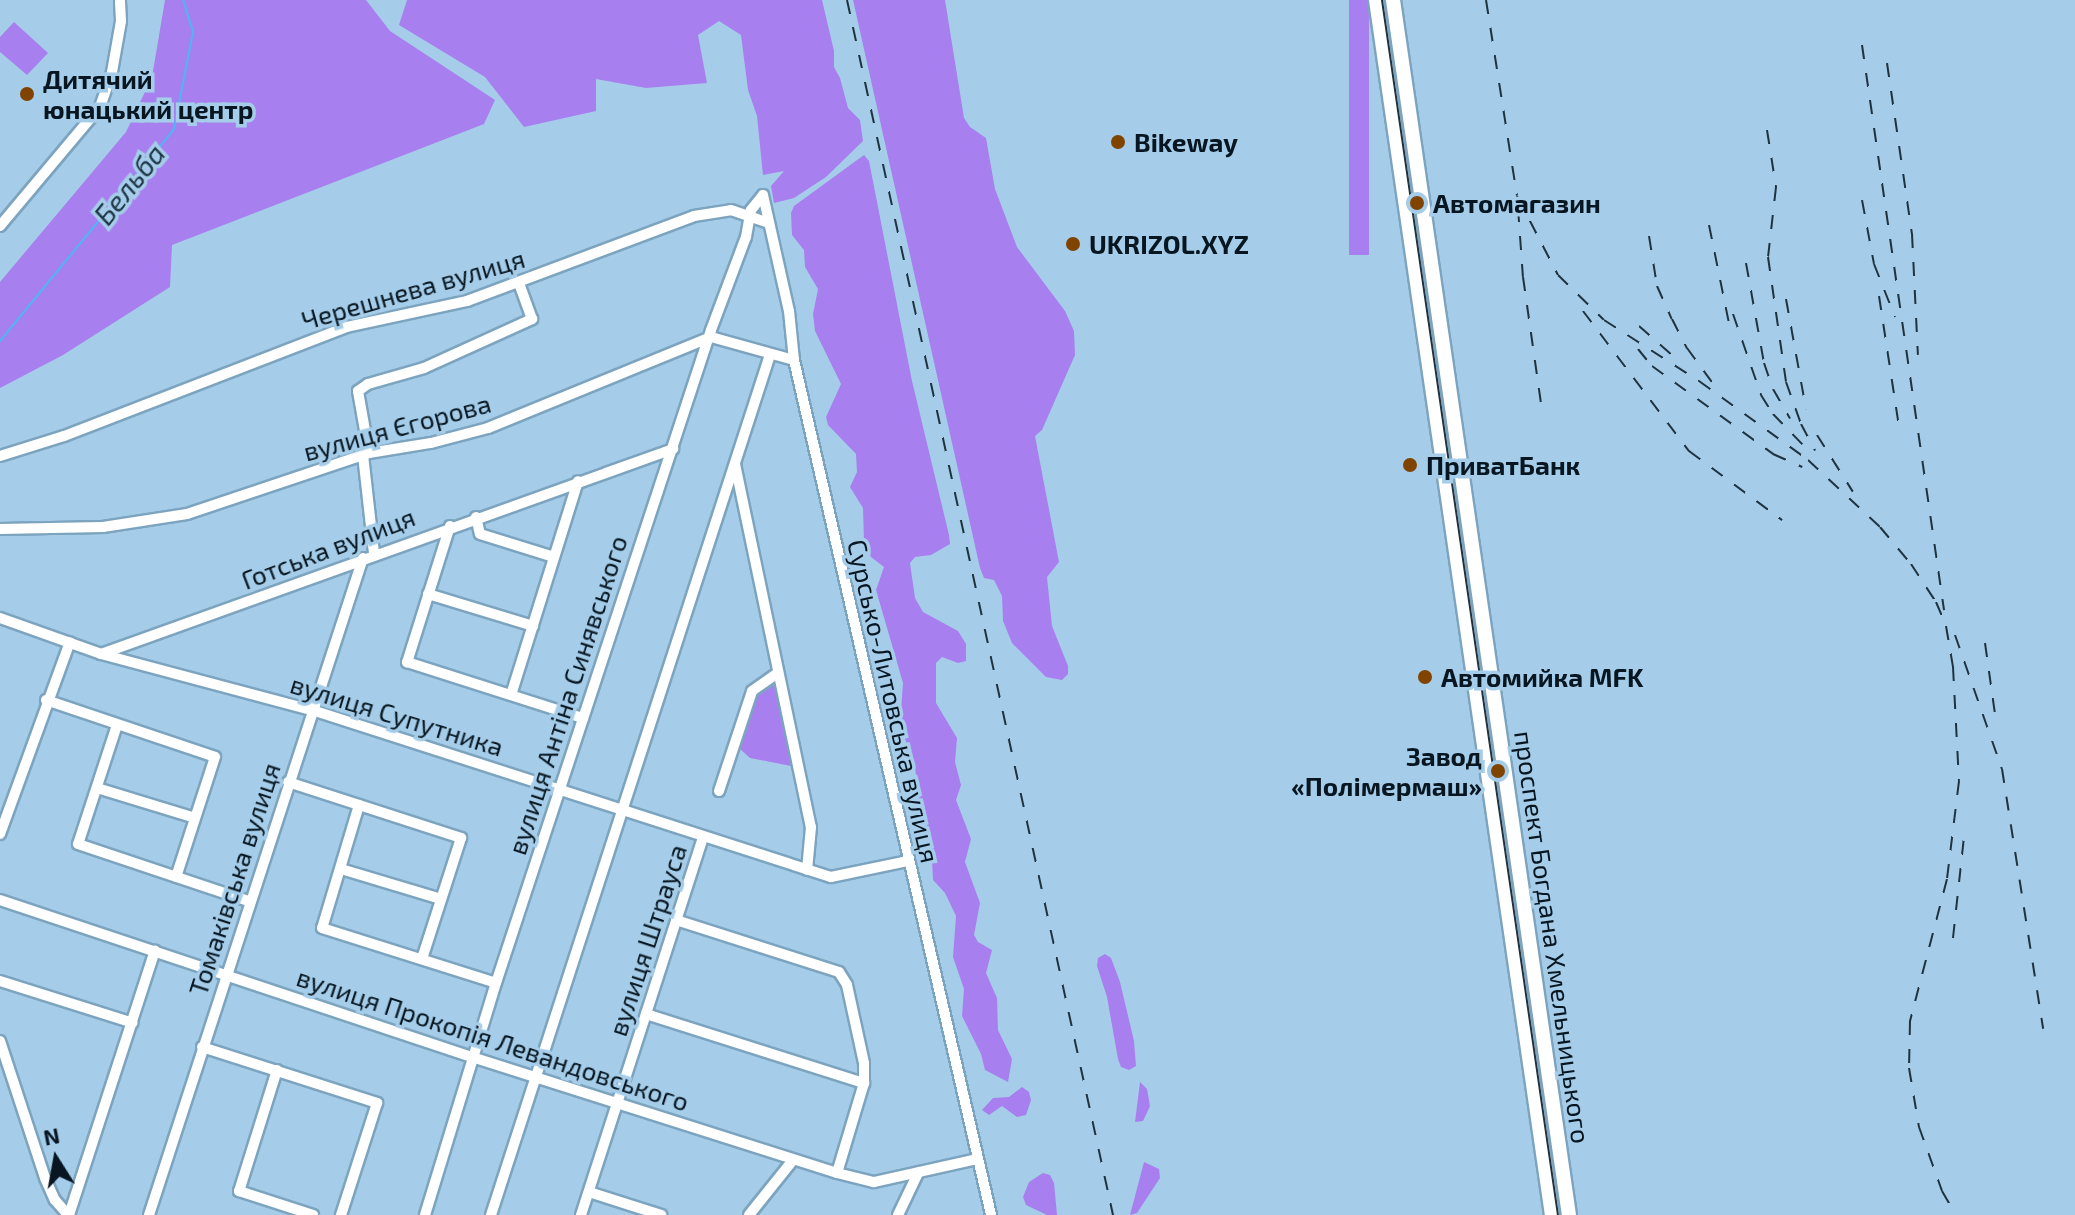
<!DOCTYPE html>
<meta charset="utf-8">
<style>
body{margin:0}
#map{position:relative;width:2075px;height:1215px;overflow:hidden;background:#a5cde9;font-family:"Exo 2",sans-serif}
div>[style]{position:absolute}
[style*='--x']{left:calc(var(--x)*1px);top:calc(var(--y)*1px);width:calc(var(--w)*1px);rotate:calc(var(--a)*1deg)}
.green>*{inset:0;background:#a87fef;transform-origin:0 0}
.stream>*{height:2px;margin:-1px;padding:0 1px;transform-origin:1px;border-radius:1px;background:#4bb7f8}
.roads{filter:drop-shadow(2px 0 #7da4bf) drop-shadow(-2px 0 #7da4bf) drop-shadow(0 2px #7da4bf) drop-shadow(0 -2px #7da4bf)}
.minor>*{height:10px;margin:-5px;padding:0 5px;transform-origin:5px;border-radius:5px;background:#fff}
.secondary>*{height:14px;margin:-7px;padding:0 7px;transform-origin:7px;border-radius:7px;background:#fff}
.tram>*{height:2px;margin:-1px;padding:0 1px;transform-origin:1px;border-radius:1px;background:#1f323f}
.rail>*{height:2px;margin-top:-1px;transform-origin:0;background:repeating-linear-gradient(90deg,#1f323f 0 14px,transparent 0 28px)}
.dots>*{width:22px;height:22px;translate:-50% -50%;box-sizing:border-box;border:4px solid #a5cde9;border-radius:50%}
span{translate:-50% -50%;white-space:nowrap;text-align:center;line-height:1.15;-webkit-text-stroke:7px #a5cde9;paint-order:stroke}
.poi-label{font-size:26px;color:#071620;font-weight:700}
.left{translate:0 -50%;text-align:left}
.right{translate:-100% -50%;text-align:right}
.street-label{font-size:26px;color:#071620}
.water-label{font-size:28px;color:#1f3646;font-style:italic}
.north{position:absolute;left:16px;top:1119px;width:80px;height:80px;-webkit-text-stroke:6px #a5cde9;paint-order:stroke;rotate:349deg;font-size:22px;font-weight:700;line-height:32px;text-align:center;color:#071620}
.north::after{content:'';display:block;margin:auto;width:28px;height:36px;background:#071620;clip-path:polygon(50% 0,100% 100%,50% 72%,0 100%)}
</style>
<div id="map">
<div class="green">
<i style="clip-path:polygon(165px 0,366px 0,390px 31px,495px 100px,484px 124px,172px 245px,170px 287px,63px 355px,0 388px,0 282px,126px 132px,152px 77px)"></i>
<i style="clip-path:polygon(407px 0,822px 0,834px 51px,834px 67px,840px 78px,848px 108px,860px 120px,863px 141px,826px 177px,794px 198px,774px 203px,771px 186px,784px 171px,763px 175px,757px 116px,748px 90px,741px 35px,719px 21px,698px 35px,707px 83px,646px 88px,596px 79px,596px 111px,524px 127px,485px 77px,399px 25px)"></i>
<i style="clip-path:polygon(853px 0,945px 0,964px 118px,970px 127px,986px 138px,995px 189px,1017px 247px,1065px 311px,1074px 331px,1075px 355px,1042px 430px,1035px 436px,1059px 562px,1047px 577px,1052px 626px,1068px 666px,1068px 674px,1062px 680px,1046px 677px,1012px 643px,1003px 621px,1002px 596px,994px 580px,984px 578px,980px 568px)"></i>
<i style="left:1349px;top:0;width:20px;height:255px"></i>
<i style="clip-path:polygon(14px 22px,48px 53px,27px 75px,0 52px,0 37px)"></i>
<i style="clip-path:polygon(864px 155px,869px 161px,912px 381px,949px 535px,950px 544px,931px 555px,915px 557px,910px 563px,915px 598px,923px 612px,958px 631px,966px 644px,966px 661px,958px 663px,942px 657px,936px 663px,936px 703px,957px 738px,955px 762px,961px 785px,956px 800px,971px 839px,965px 862px,980px 903px,974px 935px,978px 942px,992px 950px,986px 973px,997px 998px,998px 1030px,1012px 1059px,1008px 1082px,985px 1070px,981px 1054px,962px 1016px,964px 989px,953px 957px,956px 916px,945px 893px,933px 880px,932px 859px,920px 817px,915px 766px,900px 725px,903px 683px,876px 590px,884px 567px,871px 557px,864px 541px,863px 508px,850px 487px,857px 472px,856px 454px,828px 425px,826px 417px,841px 384px,815px 331px,813px 314px,818px 289px,805px 267px,804px 250px,792px 235px,791px 213px,794px 206px)"></i>
<i style="clip-path:polygon(773px 685px,779px 695px,796px 767px,750px 758px,740px 749px,755px 698px)"></i>
<i style="clip-path:polygon(1105px 954px,1111px 958px,1120px 982px,1134px 1041px,1136px 1066px,1129px 1070px,1121px 1067px,1118px 1059px,1107px 997px,1097px 966px,1098px 958px)"></i>
<i style="clip-path:polygon(1140px 1082px,1147px 1089px,1150px 1106px,1143px 1121px,1135px 1122px)"></i>
<i style="clip-path:polygon(1022px 1087px,1029px 1092px,1031px 1100px,1026px 1115px,1017px 1117px,1002px 1106px,989px 1115px,982px 1110px,993px 1098px,1009px 1097px)"></i>
<i style="clip-path:polygon(1144px 1162px,1159px 1169px,1160px 1178px,1137px 1213px,1130px 1215px)"></i>
<i style="clip-path:polygon(1043px 1173px,1050px 1175px,1054px 1183px,1057px 1215px,1047px 1215px,1026px 1205px,1023px 1197px,1029px 1182px)"></i>
</div>
<div class="stream">
<i style="--x:0;--y:341;--w:274;--a:-50.6"></i>
<i style="--x:174;--y:129;--w:99;--a:-78.9"></i>
<i style="--x:193;--y:32;--w:34;--a:-107"></i>
</div>
<div class="roads">
<div class="minor">
<i style="--x:763;--y:195;--w:119;--a:77.4"></i>
<i style="--x:789;--y:311;--w:49;--a:84.2"></i>
<i style="--x:794;--y:360;--w:877;--a:77.02"></i>
<i style="--x:0;--y:226;--w:155;--a:-50"></i>
<i style="--x:100;--y:107;--w:37;--a:-71"></i>
<i style="--x:112;--y:72;--w:52;--a:-80"></i>
<i style="--x:121;--y:21;--w:21;--a:-93"></i>
<i style="--x:369;--y:453;--w:63;--a:-100.1"></i>
<i style="--x:358;--y:391;--w:12;--a:-35"></i>
<i style="--x:368;--y:384;--w:58;--a:-15.9"></i>
<i style="--x:424;--y:368;--w:119;--a:-24.4"></i>
<i style="--x:532;--y:319;--w:38;--a:-110"></i>
<i style="--x:363;--y:455;--w:99;--a:83.6"></i>
<i style="--x:0;--y:456;--w:67;--a:-17.4"></i>
<i style="--x:64;--y:436;--w:302;--a:-21.1"></i>
<i style="--x:346;--y:327;--w:124;--a:-12.1"></i>
<i style="--x:467;--y:301;--w:242;--a:-20.5"></i>
<i style="--x:694;--y:216;--w:37;--a:-9"></i>
<i style="--x:731;--y:210;--w:40;--a:18.9"></i>
<i style="--x:735;--y:464;--w:371;--a:78.2"></i>
<i style="--x:811;--y:827;--w:43;--a:95.3"></i>
<i style="--x:476;--y:517;--w:17;--a:77"></i>
<i style="--x:480;--y:534;--w:77;--a:17.3"></i>
<i style="--x:450;--y:526;--w:143;--a:107.5"></i>
<i style="--x:407;--y:662;--w:185;--a:17.7"></i>
<i style="--x:0;--y:529;--w:103;--a:-1.1"></i>
<i style="--x:103;--y:527;--w:85;--a:-8.8"></i>
<i style="--x:187;--y:514;--w:192;--a:-18.5"></i>
<i style="--x:369;--y:453;--w:63;--a:-9.2"></i>
<i style="--x:431;--y:443;--w:59;--a:-14.7"></i>
<i style="--x:488;--y:428;--w:241;--a:-22.2"></i>
<i style="--x:711;--y:337;--w:86;--a:15.5"></i>
<i style="--x:428;--y:594;--w:110;--a:16.9"></i>
<i style="--x:0;--y:618;--w:107;--a:19.6"></i>
<i style="--x:101;--y:654;--w:608;--a:-19.72"></i>
<i style="--x:101;--y:654;--w:218;--a:14.9"></i>
<i style="--x:312;--y:710;--w:545;--a:17.84"></i>
<i style="--x:831;--y:877;--w:79;--a:-11.7"></i>
<i style="--x:511;--y:695;--w:224;--a:-72.6"></i>
<i style="--x:46;--y:700;--w:178;--a:18.6"></i>
<i style="--x:215;--y:757;--w:126;--a:108"></i>
<i style="--x:117;--y:725;--w:125;--a:108.1"></i>
<i style="--x:78;--y:844;--w:182;--a:18.5"></i>
<i style="--x:288;--y:782;--w:182;--a:17.9"></i>
<i style="--x:461;--y:838;--w:127;--a:107.9"></i>
<i style="--x:97;--y:788;--w:102;--a:17"></i>
<i style="--x:719;--y:791;--w:105;--a:-71.7"></i>
<i style="--x:752;--y:691;--w:32;--a:-35"></i>
<i style="--x:359;--y:805;--w:128;--a:106.7"></i>
<i style="--x:322;--y:928;--w:182;--a:17.5"></i>
<i style="--x:0;--y:834;--w:204;--a:-70"></i>
<i style="--x:341;--y:869;--w:104;--a:16.7"></i>
<i style="--x:0;--y:900;--w:501;--a:18.4"></i>
<i style="--x:475;--y:1058;--w:380;--a:17.6"></i>
<i style="--x:837;--y:1173;--w:38;--a:14"></i>
<i style="--x:874;--y:1182;--w:106;--a:-12.6"></i>
<i style="--x:676;--y:920;--w:171;--a:17.7"></i>
<i style="--x:839;--y:972;--w:15;--a:58"></i>
<i style="--x:847;--y:985;--w:80;--a:77.7"></i>
<i style="--x:864;--y:1063;--w:20;--a:90"></i>
<i style="--x:864;--y:1083;--w:94;--a:106.7"></i>
<i style="--x:0;--y:981;--w:139;--a:17.5"></i>
<i style="--x:646;--y:1014;--w:229;--a:17.6"></i>
<i style="--x:0;--y:1041;--w:144;--a:71.8"></i>
<i style="--x:45;--y:1178;--w:24;--a:66"></i>
<i style="--x:55;--y:1200;--w:20;--a:49"></i>
<i style="--x:202;--y:1047;--w:184;--a:17.7"></i>
<i style="--x:377;--y:1103;--w:118;--a:107.8"></i>
<i style="--x:277;--y:1070;--w:127;--a:107.4"></i>
<i style="--x:239;--y:1191;--w:78;--a:18"></i>
<i style="--x:589;--y:1192;--w:76;--a:17.7"></i>
<i style="--x:69;--y:1215;--w:278;--a:-72"></i>
<i style="--x:149;--y:1215;--w:691;--a:-71.96"></i>
<i style="--x:425;--y:1215;--w:243;--a:-73"></i>
<i style="--x:496;--y:983;--w:687;--a:-71.78"></i>
<i style="--x:711;--y:330;--w:99;--a:-69.4"></i>
<i style="--x:746;--y:237;--w:27;--a:-80"></i>
<i style="--x:751;--y:210;--w:19;--a:-51"></i>
<i style="--x:491;--y:1215;--w:904;--a:-72.03"></i>
<i style="--x:581;--y:1215;--w:397;--a:-72.1"></i>
<i style="--x:749;--y:1215;--w:70;--a:-51.3"></i>
<i style="--x:898;--y:1215;--w:47;--a:-64.5"></i>
</div>
<div class="secondary">
<i style="--x:1376;--y:0;--w:1228;--a:81.76"></i>
<i style="--x:1393;--y:0;--w:1228;--a:81.76"></i>
</div>
</div>
<div class="tram">
<i style="--x:1382;--y:0;--w:1228;--a:81.76"></i>
</div>
<div class="rail">
<i style="--x:847;--y:0;--w:1244;--a:77.65"></i>
<i style="--x:1486;--y:0;--w:198;--a:81"></i>
<i style="--x:1517;--y:196;--w:89;--a:62.6"></i>
<i style="--x:1558;--y:275;--w:64;--a:44.4"></i>
<i style="--x:1604;--y:320;--w:113;--a:32.7"></i>
<i style="--x:1699;--y:381;--w:135;--a:35.9"></i>
<i style="--x:1808;--y:460;--w:98;--a:42.9"></i>
<i style="--x:1880;--y:527;--w:48;--a:50"></i>
<i style="--x:1911;--y:564;--w:45;--a:56.7"></i>
<i style="--x:1936;--y:602;--w:26;--a:67"></i>
<i style="--x:1946;--y:626;--w:42;--a:80.3"></i>
<i style="--x:1953;--y:667;--w:114;--a:87"></i>
<i style="--x:1959;--y:781;--w:99;--a:97"></i>
<i style="--x:1947;--y:879;--w:147;--a:104.6"></i>
<i style="--x:1910;--y:1021;--w:47;--a:91.2"></i>
<i style="--x:1909;--y:1068;--w:60;--a:80.4"></i>
<i style="--x:1919;--y:1127;--w:68;--a:70.2"></i>
<i style="--x:1942;--y:1191;--w:28;--a:60"></i>
<i style="--x:1862;--y:45;--w:571;--a:81.74"></i>
<i style="--x:1887;--y:63;--w:173;--a:81.7"></i>
<i style="--x:1912;--y:234;--w:121;--a:87.2"></i>
<i style="--x:1767;--y:130;--w:58;--a:81"></i>
<i style="--x:1776;--y:187;--w:70;--a:96.5"></i>
<i style="--x:1768;--y:257;--w:126;--a:81.8"></i>
<i style="--x:1786;--y:382;--w:45;--a:70.3"></i>
<i style="--x:1801;--y:424;--w:30;--a:62"></i>
<i style="--x:1862;--y:200;--w:65;--a:79.4"></i>
<i style="--x:1874;--y:264;--w:57;--a:68.4"></i>
<i style="--x:1518;--y:208;--w:69;--a:85.9"></i>
<i style="--x:1523;--y:277;--w:134;--a:81.9"></i>
<i style="--x:1709;--y:225;--w:105;--a:78.5"></i>
<i style="--x:1649;--y:236;--w:51;--a:80.9"></i>
<i style="--x:1657;--y:286;--w:36;--a:66"></i>
<i style="--x:1672;--y:319;--w:33;--a:63"></i>
<i style="--x:1687;--y:348;--w:46;--a:53.9"></i>
<i style="--x:1746;--y:263;--w:102;--a:79.8"></i>
<i style="--x:1764;--y:363;--w:28;--a:71"></i>
<i style="--x:1773;--y:389;--w:34;--a:60"></i>
<i style="--x:1879;--y:296;--w:132;--a:81.3"></i>
<i style="--x:1786;--y:299;--w:112;--a:79.7"></i>
<i style="--x:1583;--y:311;--w:176;--a:52.9"></i>
<i style="--x:1689;--y:451;--w:116;--a:36.6"></i>
<i style="--x:1733;--y:314;--w:86;--a:70.9"></i>
<i style="--x:1761;--y:395;--w:22;--a:58"></i>
<i style="--x:1773;--y:414;--w:43;--a:45.9"></i>
<i style="--x:1639;--y:326;--w:45;--a:41.4"></i>
<i style="--x:1638;--y:349;--w:22;--a:51"></i>
<i style="--x:1652;--y:366;--w:150;--a:36"></i>
<i style="--x:1773;--y:454;--w:32;--a:24"></i>
<i style="--x:1817;--y:435;--w:67;--a:57.7"></i>
<i style="--x:1955;--y:635;--w:142;--a:70.7"></i>
<i style="--x:2002;--y:769;--w:263;--a:81"></i>
<i style="--x:1985;--y:643;--w:79;--a:82"></i>
<i style="--x:1953;--y:938;--w:111;--a:-83.8"></i>
</div>
<div class="dots">
<i style="left:27px;top:94px;background:#814400"></i>
<i style="left:1118px;top:142px;background:#814400"></i>
<i style="left:1417px;top:203px;background:#814400"></i>
<i style="left:1073px;top:244px;background:#814400"></i>
<i style="left:1410px;top:465px;background:#814400"></i>
<i style="left:1425px;top:677px;background:#814400"></i>
<i style="left:1498px;top:771px;background:#814400"></i>
</div>
<div class="poi-label">
<span class="left" style="left:43px;top:94px">Дитячий<br>юнацький центр</span>
<span class="left" style="left:1134px;top:142px">Bikeway</span>
<span class="left" style="left:1433px;top:203px">Автомагазин</span>
<span class="left" style="left:1089px;top:244px">UKRIZOL.XYZ</span>
<span class="left" style="left:1426px;top:465px">ПриватБанк</span>
<span class="left" style="left:1441px;top:677px">Автомийка MFK</span>
<span class="right" style="left:1482px;top:771px">Завод<br>«Полімермаш»</span>
</div>
<div class="street-label">
<span style="left:413px;top:289px;rotate:-16deg">Черешнева вулиця</span>
<span style="left:397px;top:427px;rotate:-15deg">вулиця Єгорова</span>
<span style="left:328px;top:548px;rotate:-21deg">Готська вулиця</span>
<span style="left:567px;top:695px;rotate:-72deg">вулиця Антіна Синявського</span>
<span style="left:894px;top:701px;rotate:77deg">Сурсько-Литовська вулиця</span>
<span style="left:397px;top:715px;rotate:17deg">вулиця Супутника</span>
<span style="left:234px;top:879px;rotate:-72deg">Томаківська вулиця</span>
<span style="left:1553px;top:937px;rotate:82deg">проспект Богдана Хмельницького</span>
<span style="left:647px;top:940px;rotate:-72deg">вулиця Штрауса</span>
<span style="left:493px;top:1039px;rotate:18deg">вулиця Прокопія Левандовського</span>
</div>
<div class="water-label">
<span style="left:129px;top:184px;rotate:-51deg">Бельба</span>
</div>
<div class="north">N</div>
</div>
